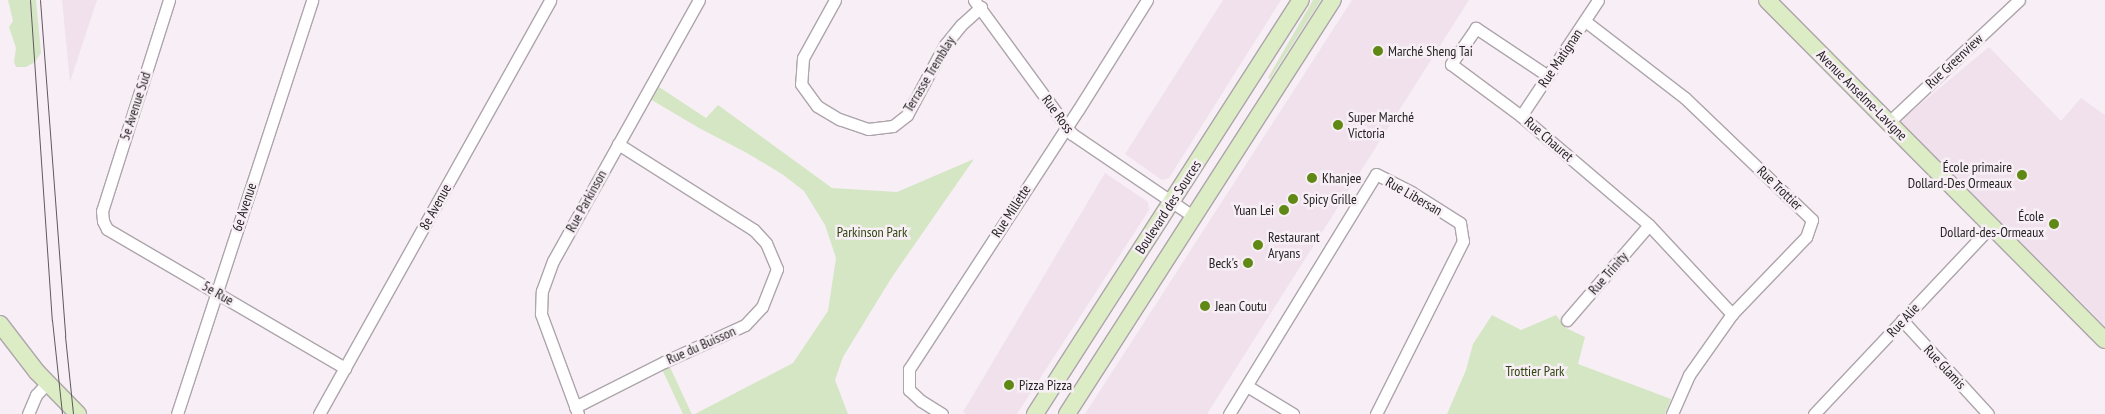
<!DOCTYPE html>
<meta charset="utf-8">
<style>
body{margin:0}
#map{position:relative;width:2105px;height:414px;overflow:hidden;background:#f7eff5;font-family:"PT Sans Narrow",sans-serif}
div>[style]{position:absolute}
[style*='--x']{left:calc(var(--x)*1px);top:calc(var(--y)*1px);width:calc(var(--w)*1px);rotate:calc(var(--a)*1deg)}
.built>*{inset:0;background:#f0e1ed}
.green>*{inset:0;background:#d5e6c4;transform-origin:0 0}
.roads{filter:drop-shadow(1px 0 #ada5ab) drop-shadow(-1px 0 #ada5ab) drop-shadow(0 1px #ada5ab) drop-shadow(0 -1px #ada5ab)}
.street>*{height:11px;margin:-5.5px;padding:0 5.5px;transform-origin:5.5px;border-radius:5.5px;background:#fff}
.secondary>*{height:16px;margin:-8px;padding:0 8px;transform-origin:8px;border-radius:8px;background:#dcecc4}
.tram>*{height:1px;margin:-0.5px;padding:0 0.5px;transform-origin:0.5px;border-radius:0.5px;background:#5d595c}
.dots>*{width:14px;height:14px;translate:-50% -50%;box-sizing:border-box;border:2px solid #f7eff5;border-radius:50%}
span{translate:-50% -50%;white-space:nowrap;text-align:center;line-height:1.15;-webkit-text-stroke:5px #f7eff5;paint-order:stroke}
.poi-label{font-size:14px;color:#272426}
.left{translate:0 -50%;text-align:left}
.right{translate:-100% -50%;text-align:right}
.street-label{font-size:14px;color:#272426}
.park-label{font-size:14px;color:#2f450d}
</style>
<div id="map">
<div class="built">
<i style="clip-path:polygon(62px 0,97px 0,70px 82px)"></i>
<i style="clip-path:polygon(1223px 0,1281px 0,1169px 178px,1162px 180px,1125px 154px)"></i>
<i style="clip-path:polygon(1352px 0,1469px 0,1207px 414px,1085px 414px)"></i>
<i style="clip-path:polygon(1989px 47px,2061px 121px,2081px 98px,2105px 115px,2105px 326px,1900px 121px)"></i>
<i style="clip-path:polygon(1105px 173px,1148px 202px,1149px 210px,1017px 414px,966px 414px,963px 412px)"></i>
</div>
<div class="green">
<i style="clip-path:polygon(8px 0,36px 0,41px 53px,35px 62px,26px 67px,16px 67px,14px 62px,16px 48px,9px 27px,13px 21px)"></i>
<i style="clip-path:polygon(1313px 0,1321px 0,1270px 79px,1268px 78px)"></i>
<i style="clip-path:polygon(653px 83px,706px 118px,718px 105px,832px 188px,897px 192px,974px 159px,892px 277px,843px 357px,835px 380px,848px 414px,695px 414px,793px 363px,828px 311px,836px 258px,825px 225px,804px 191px,782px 174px,747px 153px,699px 128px,645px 96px)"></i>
<i style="clip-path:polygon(1492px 315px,1521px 330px,1556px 315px,1566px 328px,1585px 337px,1578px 364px,1671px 399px,1665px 414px,1447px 414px,1466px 370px,1473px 344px)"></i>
<i style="left:668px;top:363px;width:56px;height:8px;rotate:65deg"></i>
</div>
<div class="roads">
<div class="street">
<i style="--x:169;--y:0;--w:221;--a:107.6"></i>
<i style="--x:102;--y:211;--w:10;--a:84"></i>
<i style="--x:103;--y:221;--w:9;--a:63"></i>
<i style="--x:107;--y:229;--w:276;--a:30.3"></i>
<i style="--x:835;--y:0;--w:66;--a:118.9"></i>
<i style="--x:803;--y:58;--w:26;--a:94"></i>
<i style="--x:801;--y:84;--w:27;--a:54"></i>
<i style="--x:817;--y:106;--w:26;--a:31"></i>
<i style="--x:839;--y:119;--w:31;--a:19"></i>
<i style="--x:868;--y:129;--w:25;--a:-7"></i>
<i style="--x:893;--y:126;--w:18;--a:-38"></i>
<i style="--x:907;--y:115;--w:78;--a:-61.8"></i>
<i style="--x:944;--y:46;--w:27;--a:-51"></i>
<i style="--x:961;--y:25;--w:27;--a:-42"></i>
<i style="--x:974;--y:0;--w:166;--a:53.8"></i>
<i style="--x:1072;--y:134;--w:148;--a:34.2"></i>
<i style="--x:1585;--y:21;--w:126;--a:37.6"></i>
<i style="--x:1685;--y:98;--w:176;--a:43.8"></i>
<i style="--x:1812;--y:220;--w:18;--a:109"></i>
<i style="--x:1806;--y:237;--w:107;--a:133.9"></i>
<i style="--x:1732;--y:314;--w:75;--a:125.2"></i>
<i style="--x:1689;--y:375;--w:43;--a:113.6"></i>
<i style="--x:1548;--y:76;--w:87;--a:-146.3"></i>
<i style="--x:1476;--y:28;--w:44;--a:124.8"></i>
<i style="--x:1451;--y:64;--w:87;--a:36.6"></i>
<i style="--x:1521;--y:116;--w:168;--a:40.4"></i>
<i style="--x:1649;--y:225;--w:122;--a:47"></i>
<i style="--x:1521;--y:116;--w:139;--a:-56.4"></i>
<i style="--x:1889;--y:122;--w:178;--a:-43.2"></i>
<i style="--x:1567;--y:320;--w:125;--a:-49.2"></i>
<i style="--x:1902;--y:320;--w:127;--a:47.5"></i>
<i style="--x:1247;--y:386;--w:54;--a:31.3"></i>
<i style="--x:575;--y:407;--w:100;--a:-26.8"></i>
<i style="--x:664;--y:362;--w:89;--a:-24.6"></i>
<i style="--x:745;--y:325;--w:25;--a:-47"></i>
<i style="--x:762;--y:307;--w:41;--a:-68.5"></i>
<i style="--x:777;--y:269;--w:28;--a:-113"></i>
<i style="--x:766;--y:243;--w:18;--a:-133"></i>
<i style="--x:754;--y:230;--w:161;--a:-147.7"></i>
<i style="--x:28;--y:414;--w:21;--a:-67"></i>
<i style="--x:36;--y:395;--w:16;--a:-47"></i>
<i style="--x:177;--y:414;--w:435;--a:-71.9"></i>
<i style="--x:319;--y:414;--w:474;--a:-60.8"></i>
<i style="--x:578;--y:414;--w:107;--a:-110.3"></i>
<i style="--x:541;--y:314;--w:23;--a:-88"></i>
<i style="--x:542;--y:291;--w:32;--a:-70"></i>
<i style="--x:553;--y:261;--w:299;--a:-60.8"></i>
<i style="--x:942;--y:414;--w:25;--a:-148"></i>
<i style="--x:921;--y:401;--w:16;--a:-137"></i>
<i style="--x:909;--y:390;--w:21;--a:-90"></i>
<i style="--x:909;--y:369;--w:309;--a:-56.9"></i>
<i style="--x:1078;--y:110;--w:130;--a:-57.9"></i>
<i style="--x:1229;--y:414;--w:281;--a:-58.5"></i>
<i style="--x:1376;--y:174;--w:39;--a:27"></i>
<i style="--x:1411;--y:192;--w:58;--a:32.3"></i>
<i style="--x:1460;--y:223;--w:18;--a:81"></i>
<i style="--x:1463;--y:241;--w:194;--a:116.7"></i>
<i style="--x:1814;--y:414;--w:258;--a:-46.7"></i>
</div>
<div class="secondary">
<i style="--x:1767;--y:0;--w:479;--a:45.2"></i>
<i style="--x:0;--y:324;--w:61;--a:52.4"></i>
<i style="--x:37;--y:372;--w:59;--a:45.7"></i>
<i style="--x:1035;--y:414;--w:492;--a:-57.3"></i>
<i style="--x:1067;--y:414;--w:492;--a:-57.3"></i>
</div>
</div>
<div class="tram">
<i style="--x:30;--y:0;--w:321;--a:86.1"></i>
<i style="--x:52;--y:320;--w:95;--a:83.9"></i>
<i style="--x:40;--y:0;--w:337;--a:85.7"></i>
<i style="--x:65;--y:336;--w:78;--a:84.1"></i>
</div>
<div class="dots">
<i style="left:1378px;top:51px;background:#5f8815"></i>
<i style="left:1338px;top:125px;background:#5f8815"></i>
<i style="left:2022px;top:175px;background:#5f8815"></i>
<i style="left:1312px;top:178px;background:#5f8815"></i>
<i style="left:1293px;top:199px;background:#5f8815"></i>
<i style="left:1284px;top:210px;background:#5f8815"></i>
<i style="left:2054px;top:224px;background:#5f8815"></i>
<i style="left:1258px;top:245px;background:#5f8815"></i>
<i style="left:1248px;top:263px;background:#5f8815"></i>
<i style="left:1205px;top:306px;background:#5f8815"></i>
<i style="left:1009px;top:385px;background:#5f8815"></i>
</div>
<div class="poi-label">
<span class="left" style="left:1388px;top:51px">Marché Sheng Tai</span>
<span class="left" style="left:1348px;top:125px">Super Marché<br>Victoria</span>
<span class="right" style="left:2012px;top:175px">École primaire<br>Dollard-Des Ormeaux</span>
<span class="left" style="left:1322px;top:178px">Khanjee</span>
<span class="left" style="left:1303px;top:199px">Spicy Grille</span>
<span class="right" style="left:1274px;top:210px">Yuan Lei</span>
<span class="right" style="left:2044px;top:224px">École<br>Dollard-des-Ormeaux</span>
<span class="left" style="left:1268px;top:245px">Restaurant<br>Aryans</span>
<span class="right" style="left:1238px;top:263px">Beck's</span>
<span class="left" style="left:1215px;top:306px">Jean Coutu</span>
<span class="left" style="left:1019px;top:385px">Pizza Pizza</span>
</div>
<div class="street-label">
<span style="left:1560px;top:58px;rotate:-56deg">Rue Matignan</span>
<span style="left:1954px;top:61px;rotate:-43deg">Rue Greenview</span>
<span style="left:929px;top:74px;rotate:-59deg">Terrasse Tremblay</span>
<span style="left:1862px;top:95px;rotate:45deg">Avenue Anselme-Lavigne</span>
<span style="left:135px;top:106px;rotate:-72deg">5e Avenue Sud</span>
<span style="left:1058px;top:114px;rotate:54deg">Rue Ross</span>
<span style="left:1549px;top:139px;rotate:41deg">Rue Chauret</span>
<span style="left:1780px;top:188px;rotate:44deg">Rue Trottier</span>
<span style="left:1414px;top:196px;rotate:30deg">Rue Libersan</span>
<span style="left:586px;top:201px;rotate:-61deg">Rue Parkinson</span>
<span style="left:244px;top:207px;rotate:-72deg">6e Avenue</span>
<span style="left:435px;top:207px;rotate:-61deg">8e Avenue</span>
<span style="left:1168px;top:207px;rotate:-57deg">Boulevard des Sources</span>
<span style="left:1011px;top:211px;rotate:-57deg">Rue Millette</span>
<span style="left:1608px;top:273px;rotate:-49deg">Rue Trinity</span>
<span style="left:218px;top:293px;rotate:30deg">5e Rue</span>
<span style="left:1903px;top:320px;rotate:-47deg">Rue Alie</span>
<span style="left:701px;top:345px;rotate:-24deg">Rue du Buisson</span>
<span style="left:1945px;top:367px;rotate:47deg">Rue Glamis</span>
</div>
<div class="park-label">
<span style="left:872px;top:232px">Parkinson Park</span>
<span style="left:1535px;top:371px">Trottier Park</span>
</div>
</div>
